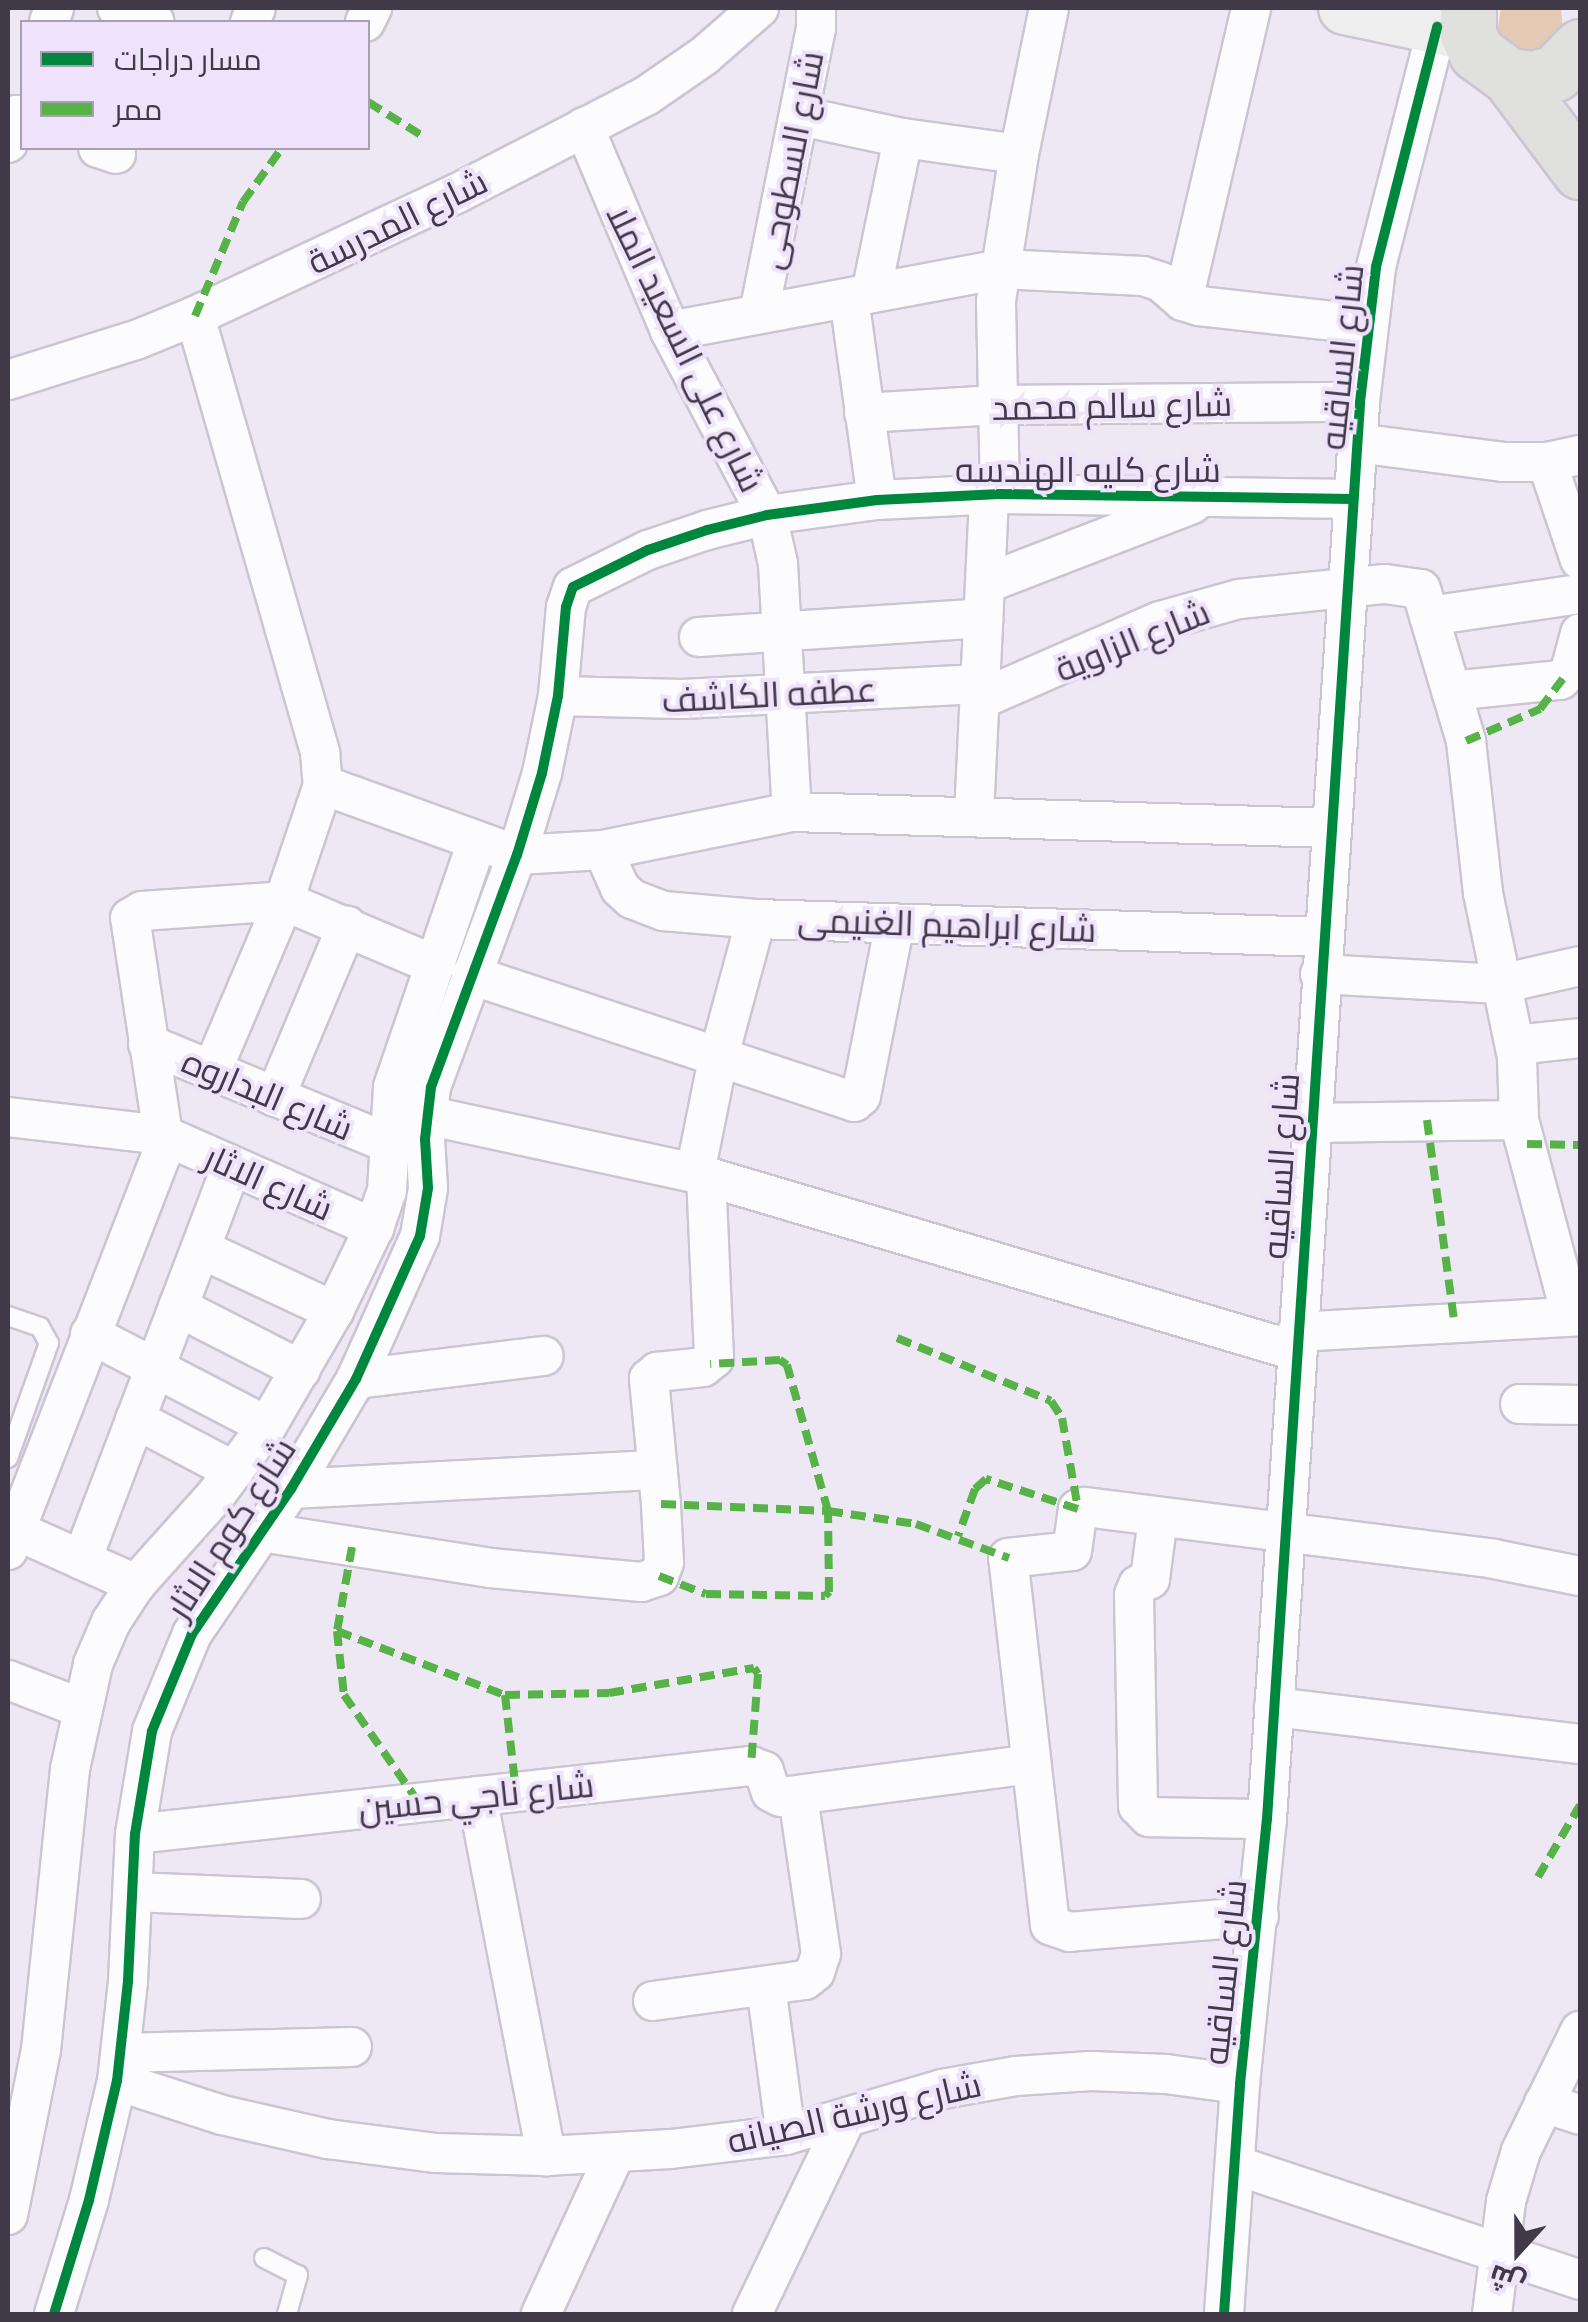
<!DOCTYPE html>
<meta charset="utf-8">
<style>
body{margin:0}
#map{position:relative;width:1588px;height:2322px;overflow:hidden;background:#eee8f5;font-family:"PT Sans Narrow",Cairo,sans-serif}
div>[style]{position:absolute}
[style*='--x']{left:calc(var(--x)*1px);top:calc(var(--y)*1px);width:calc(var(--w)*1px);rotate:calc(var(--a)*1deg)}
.green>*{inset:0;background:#e4c9b5}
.roads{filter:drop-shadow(2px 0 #cbc5d2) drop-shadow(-2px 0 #cbc5d2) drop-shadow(0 2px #cbc5d2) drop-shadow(0 -2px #cbc5d2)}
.lane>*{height:18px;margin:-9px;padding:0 9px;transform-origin:9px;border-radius:9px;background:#fcfcfe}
.street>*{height:38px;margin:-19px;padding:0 19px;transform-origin:19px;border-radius:19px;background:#fcfcfe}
.secondary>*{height:52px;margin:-26px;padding:0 26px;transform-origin:26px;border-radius:26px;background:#eee}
.primary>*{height:55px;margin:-27.5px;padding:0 27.5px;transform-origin:27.5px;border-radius:27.5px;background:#e0e0de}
.quiet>*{height:8px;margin-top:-4px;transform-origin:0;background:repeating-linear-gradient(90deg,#57b347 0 15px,transparent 0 23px)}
.cycleway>*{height:10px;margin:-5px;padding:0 5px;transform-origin:5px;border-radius:5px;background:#00873e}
span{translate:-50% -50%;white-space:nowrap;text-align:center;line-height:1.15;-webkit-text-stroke:8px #eee3fa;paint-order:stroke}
.street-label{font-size:35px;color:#403947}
.frame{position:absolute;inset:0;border:10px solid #403947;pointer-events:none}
.legend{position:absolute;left:20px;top:20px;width:350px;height:130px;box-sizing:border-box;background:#eee3fa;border:2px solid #a89fb2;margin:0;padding:12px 18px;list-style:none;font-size:30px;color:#403947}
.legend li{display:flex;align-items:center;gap:20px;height:50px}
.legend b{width:50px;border:2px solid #a89fb2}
.north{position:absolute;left:1468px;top:2202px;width:100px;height:100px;-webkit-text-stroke:8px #eee3fa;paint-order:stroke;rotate:201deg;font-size:28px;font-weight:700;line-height:40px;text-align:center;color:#403947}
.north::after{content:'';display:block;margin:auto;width:35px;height:45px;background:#403947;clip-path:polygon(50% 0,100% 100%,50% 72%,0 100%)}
</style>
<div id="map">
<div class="green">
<i style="clip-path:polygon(1501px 8px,1561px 8px,1563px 35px,1537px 56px,1505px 44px,1498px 28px)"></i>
</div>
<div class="roads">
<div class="lane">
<i style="--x:8;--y:1316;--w:34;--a:19"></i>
<i style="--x:40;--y:1327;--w:18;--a:61"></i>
<i style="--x:49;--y:1343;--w:122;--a:109.6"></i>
<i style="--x:264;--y:2258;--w:38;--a:27"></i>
<i style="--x:298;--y:2275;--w:41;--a:105.8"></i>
</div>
<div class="street">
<i style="--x:117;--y:8;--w:40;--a:20.2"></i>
<i style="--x:49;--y:22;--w:15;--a:-70"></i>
<i style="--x:250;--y:22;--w:15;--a:-67"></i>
<i style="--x:365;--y:22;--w:16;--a:-63"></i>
<i style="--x:800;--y:116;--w:105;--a:12.1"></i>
<i style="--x:903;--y:138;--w:117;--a:7.9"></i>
<i style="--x:584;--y:127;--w:221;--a:67.1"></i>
<i style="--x:670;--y:331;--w:208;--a:62.2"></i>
<i style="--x:767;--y:515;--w:50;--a:77.3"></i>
<i style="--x:778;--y:564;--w:248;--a:86.8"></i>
<i style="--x:8;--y:143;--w:29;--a:-74"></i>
<i style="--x:16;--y:115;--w:7;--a:27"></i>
<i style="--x:98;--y:148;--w:19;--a:18"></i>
<i style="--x:871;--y:293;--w:158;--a:-78.3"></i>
<i style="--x:849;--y:298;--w:204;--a:82.1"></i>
<i style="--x:1183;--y:301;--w:301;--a:-76.9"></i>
<i style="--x:759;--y:313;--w:290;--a:-78.7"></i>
<i style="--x:816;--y:29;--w:21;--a:-90"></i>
<i style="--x:195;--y:316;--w:455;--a:74"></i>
<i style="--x:320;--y:753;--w:32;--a:85"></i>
<i style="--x:323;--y:785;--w:122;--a:108.6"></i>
<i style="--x:284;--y:901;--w:185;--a:113"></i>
<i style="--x:670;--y:331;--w:337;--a:-10.6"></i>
<i style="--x:1001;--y:269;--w:142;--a:2.8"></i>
<i style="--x:1143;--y:276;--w:19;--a:18"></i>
<i style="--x:1161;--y:282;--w:29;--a:41"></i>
<i style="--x:1183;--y:301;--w:17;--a:17"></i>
<i style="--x:1199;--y:306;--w:170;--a:6.4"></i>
<i style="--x:8;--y:380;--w:134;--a:-17.4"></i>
<i style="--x:136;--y:340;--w:64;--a:-22.1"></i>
<i style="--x:195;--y:316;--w:288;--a:-25.1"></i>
<i style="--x:456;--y:194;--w:214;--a:-27.3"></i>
<i style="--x:646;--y:96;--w:70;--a:-34.6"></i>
<i style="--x:704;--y:56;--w:73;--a:-41.1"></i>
<i style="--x:864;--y:413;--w:132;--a:-3.5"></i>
<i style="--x:996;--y:405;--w:364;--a:-0.5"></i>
<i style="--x:1357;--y:443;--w:147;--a:7.4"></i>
<i style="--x:1503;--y:462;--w:44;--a:0"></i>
<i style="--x:1547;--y:462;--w:34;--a:-12"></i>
<i style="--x:1547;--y:462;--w:103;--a:71.4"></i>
<i style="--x:1000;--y:494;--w:193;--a:-91.2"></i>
<i style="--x:996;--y:301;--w:149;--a:-81.1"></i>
<i style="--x:1019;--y:154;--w:149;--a:-78.4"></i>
<i style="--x:985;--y:584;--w:222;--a:-21.1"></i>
<i style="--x:1429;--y:616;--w:153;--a:-8.3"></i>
<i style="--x:699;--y:637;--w:285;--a:-3.8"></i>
<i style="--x:1451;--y:691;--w:110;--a:-5.8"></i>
<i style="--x:1560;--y:680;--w:13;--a:-42"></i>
<i style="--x:1570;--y:671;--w:39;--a:-75"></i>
<i style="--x:558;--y:696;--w:124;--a:1.4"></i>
<i style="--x:682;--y:699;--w:298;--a:-2.9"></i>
<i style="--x:979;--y:700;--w:197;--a:-23.6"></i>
<i style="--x:1160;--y:621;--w:82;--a:-15.6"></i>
<i style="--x:1239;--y:599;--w:147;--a:-5.9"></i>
<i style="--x:1385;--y:584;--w:36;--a:8"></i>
<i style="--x:1421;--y:589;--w:159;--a:73.5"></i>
<i style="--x:1466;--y:741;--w:153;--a:83.6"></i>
<i style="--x:1483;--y:893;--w:167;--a:78.3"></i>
<i style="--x:1517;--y:1057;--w:63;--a:88.2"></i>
<i style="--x:1519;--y:1120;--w:203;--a:75.1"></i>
<i style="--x:323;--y:785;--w:206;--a:19.8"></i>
<i style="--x:517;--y:855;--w:86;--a:-3.3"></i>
<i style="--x:603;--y:850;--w:193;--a:-11.4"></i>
<i style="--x:792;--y:812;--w:539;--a:1.7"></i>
<i style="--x:974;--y:816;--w:321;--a:-87.3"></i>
<i style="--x:603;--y:850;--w:42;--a:65.9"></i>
<i style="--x:620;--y:888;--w:16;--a:43"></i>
<i style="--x:632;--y:899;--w:33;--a:21"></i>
<i style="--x:663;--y:911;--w:93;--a:4.9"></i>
<i style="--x:756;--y:919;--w:567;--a:1.82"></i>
<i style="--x:1320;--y:974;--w:180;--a:3.2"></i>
<i style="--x:1500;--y:984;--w:82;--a:-12.7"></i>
<i style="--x:471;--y:975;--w:404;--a:18.3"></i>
<i style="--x:854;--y:1102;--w:9;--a:-41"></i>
<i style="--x:861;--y:1096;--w:176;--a:-78.9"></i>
<i style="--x:148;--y:1044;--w:260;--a:22.4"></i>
<i style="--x:1515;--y:1045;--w:65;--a:-6.1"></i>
<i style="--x:275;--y:1097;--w:186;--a:-67.2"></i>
<i style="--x:426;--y:1115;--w:275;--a:12.2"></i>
<i style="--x:695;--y:1173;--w:627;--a:16.5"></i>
<i style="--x:8;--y:1117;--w:156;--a:6.6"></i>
<i style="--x:163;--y:1135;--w:231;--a:23.8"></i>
<i style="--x:1310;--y:1123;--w:209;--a:-0.8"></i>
<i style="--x:695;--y:1173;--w:116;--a:-78.6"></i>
<i style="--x:718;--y:1059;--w:145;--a:-74.8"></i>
<i style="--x:201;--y:1249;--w:147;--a:25"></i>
<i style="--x:178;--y:1307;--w:138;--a:27.1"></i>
<i style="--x:1297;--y:1332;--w:283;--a:-3.2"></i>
<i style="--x:90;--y:1334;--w:199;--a:27.5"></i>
<i style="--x:356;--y:1379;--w:189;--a:-7"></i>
<i style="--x:1520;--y:1404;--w:60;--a:1"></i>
<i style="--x:135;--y:1419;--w:112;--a:27.7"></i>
<i style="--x:291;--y:1489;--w:367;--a:-3"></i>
<i style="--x:1158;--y:1518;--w:62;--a:97.5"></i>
<i style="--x:1150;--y:1579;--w:13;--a:153"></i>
<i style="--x:1138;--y:1585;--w:11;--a:112"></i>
<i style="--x:1134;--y:1595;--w:211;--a:88.9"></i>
<i style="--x:1138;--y:1806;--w:16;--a:45"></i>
<i style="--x:1149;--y:1817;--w:118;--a:1"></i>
<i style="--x:15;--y:1530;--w:133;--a:24.1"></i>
<i style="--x:261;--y:1532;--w:232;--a:8.9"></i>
<i style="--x:490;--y:1568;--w:152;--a:5.3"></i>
<i style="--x:641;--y:1582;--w:19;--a:-18"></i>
<i style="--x:659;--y:1576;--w:15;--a:-70"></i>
<i style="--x:664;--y:1562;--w:58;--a:-93"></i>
<i style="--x:661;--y:1504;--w:126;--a:-95.5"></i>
<i style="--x:649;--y:1379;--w:11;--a:-41"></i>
<i style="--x:657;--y:1372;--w:46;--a:-6.2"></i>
<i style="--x:703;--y:1367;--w:14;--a:-39"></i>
<i style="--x:714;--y:1358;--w:182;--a:-92.5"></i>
<i style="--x:8;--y:1550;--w:424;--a:-68.8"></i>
<i style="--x:161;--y:1155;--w:20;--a:-84"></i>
<i style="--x:163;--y:1135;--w:219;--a:-98.6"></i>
<i style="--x:130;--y:918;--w:14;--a:-30"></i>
<i style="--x:142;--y:911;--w:142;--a:-4"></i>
<i style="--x:284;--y:901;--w:164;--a:23"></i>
<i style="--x:82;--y:1560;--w:422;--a:-69.2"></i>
<i style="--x:8;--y:1680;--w:78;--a:21"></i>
<i style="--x:1274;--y:1707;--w:308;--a:6.9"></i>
<i style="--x:477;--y:1796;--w:367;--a:79.1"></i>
<i style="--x:135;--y:1834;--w:620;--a:-6.3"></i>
<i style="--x:751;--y:1766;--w:14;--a:21"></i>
<i style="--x:764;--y:1771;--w:22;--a:72"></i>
<i style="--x:771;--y:1792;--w:11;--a:27"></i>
<i style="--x:781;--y:1797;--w:251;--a:-7.5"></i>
<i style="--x:134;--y:1892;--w:167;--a:2.4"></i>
<i style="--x:1259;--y:1916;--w:190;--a:175.2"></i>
<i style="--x:1070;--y:1932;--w:21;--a:-161"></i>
<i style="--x:1050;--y:1925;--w:369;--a:-96.5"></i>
<i style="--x:1008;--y:1558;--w:64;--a:-6.2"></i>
<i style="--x:1072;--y:1551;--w:42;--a:-81.9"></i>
<i style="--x:1078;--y:1509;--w:7;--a:-16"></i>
<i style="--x:1085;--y:1507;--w:412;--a:7.2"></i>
<i style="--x:1494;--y:1559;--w:88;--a:11.2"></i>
<i style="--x:766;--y:1986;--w:150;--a:82.4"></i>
<i style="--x:653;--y:2001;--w:153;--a:-7.9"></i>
<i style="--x:805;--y:1980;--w:13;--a:-39"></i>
<i style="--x:815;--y:1972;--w:19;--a:-72"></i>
<i style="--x:821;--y:1954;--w:160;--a:-98.3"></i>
<i style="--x:121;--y:2053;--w:231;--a:-1.5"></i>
<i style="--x:117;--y:2081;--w:110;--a:17.9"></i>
<i style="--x:222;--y:2115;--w:109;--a:12.8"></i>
<i style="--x:328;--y:2139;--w:109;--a:7.4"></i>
<i style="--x:436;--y:2153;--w:110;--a:1.6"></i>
<i style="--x:546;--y:2156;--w:125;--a:-3.2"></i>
<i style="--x:671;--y:2149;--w:116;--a:-6.9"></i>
<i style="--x:786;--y:2135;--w:163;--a:-16.4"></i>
<i style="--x:942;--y:2089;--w:75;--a:-10"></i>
<i style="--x:1016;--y:2076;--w:75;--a:-3.8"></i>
<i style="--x:1091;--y:2071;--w:75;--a:2.3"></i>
<i style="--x:1166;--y:2074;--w:75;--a:7.7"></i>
<i style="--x:1544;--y:2103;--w:38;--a:18"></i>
<i style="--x:1235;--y:2165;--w:364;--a:18.4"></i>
<i style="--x:8;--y:2215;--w:168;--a:-78.7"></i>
<i style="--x:41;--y:2050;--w:282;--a:-84.1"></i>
<i style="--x:70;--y:1769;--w:107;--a:-77.6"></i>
<i style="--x:93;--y:1664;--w:46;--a:-66.8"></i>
<i style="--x:111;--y:1622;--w:45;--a:-56.7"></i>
<i style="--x:136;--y:1584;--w:118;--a:-48.1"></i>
<i style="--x:215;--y:1496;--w:87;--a:-53.4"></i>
<i style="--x:267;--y:1426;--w:133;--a:-59.8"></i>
<i style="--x:334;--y:1311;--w:92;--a:-64.3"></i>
<i style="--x:374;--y:1228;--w:39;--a:-71"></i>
<i style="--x:387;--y:1191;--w:104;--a:-86.7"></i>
<i style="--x:393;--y:1087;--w:260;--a:-71.1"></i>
<i style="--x:54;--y:2314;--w:119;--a:-72.9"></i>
<i style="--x:89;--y:2200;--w:122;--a:-76.8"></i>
<i style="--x:117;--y:2081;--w:101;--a:-83.7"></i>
<i style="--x:128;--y:1981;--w:147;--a:-87.3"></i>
<i style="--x:135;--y:1834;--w:104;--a:-80.6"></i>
<i style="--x:152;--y:1731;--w:105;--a:-67.6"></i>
<i style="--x:192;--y:1634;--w:176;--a:-55.7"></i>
<i style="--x:291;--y:1489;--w:128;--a:-59.4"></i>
<i style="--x:356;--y:1379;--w:157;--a:-65.9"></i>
<i style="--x:420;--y:1236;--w:49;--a:-80.5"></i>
<i style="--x:428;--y:1188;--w:49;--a:-93.5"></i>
<i style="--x:425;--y:1139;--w:52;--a:-83.4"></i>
<i style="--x:431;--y:1087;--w:247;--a:-69.7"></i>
<i style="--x:517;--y:855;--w:86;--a:-73"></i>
<i style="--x:542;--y:773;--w:79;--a:-78.3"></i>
<i style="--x:558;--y:696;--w:89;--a:-84.9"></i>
<i style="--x:566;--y:607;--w:21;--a:-71"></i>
<i style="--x:573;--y:587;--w:84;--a:-26.3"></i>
<i style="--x:648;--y:550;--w:62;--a:-18.7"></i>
<i style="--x:707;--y:530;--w:62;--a:-14"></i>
<i style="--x:767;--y:515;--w:111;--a:-7.8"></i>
<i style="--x:877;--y:500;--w:123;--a:-2.8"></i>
<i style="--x:1000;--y:494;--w:353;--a:0.8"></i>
<i style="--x:541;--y:2314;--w:176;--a:-65.2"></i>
<i style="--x:752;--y:2314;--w:216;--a:-64.3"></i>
<i style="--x:1224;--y:2314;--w:231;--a:-86"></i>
<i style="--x:1240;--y:2084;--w:266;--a:-84.2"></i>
<i style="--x:1267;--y:1819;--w:1420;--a:-86.24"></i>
<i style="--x:1360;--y:402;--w:136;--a:-83.2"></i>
<i style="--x:1376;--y:267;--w:248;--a:-75.7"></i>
<i style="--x:1492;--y:2314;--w:114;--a:-82.9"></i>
<i style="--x:1506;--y:2201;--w:52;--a:-73.3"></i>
<i style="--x:1521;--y:2151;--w:134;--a:-63.8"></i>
</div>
<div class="secondary">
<i style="--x:1345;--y:8;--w:126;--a:11.9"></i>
</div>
<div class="primary">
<i style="--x:1468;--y:8;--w:26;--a:90"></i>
<i style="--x:1468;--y:34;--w:21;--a:65"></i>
<i style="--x:1477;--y:53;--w:39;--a:36"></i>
<i style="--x:1509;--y:76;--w:24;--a:7"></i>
<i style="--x:1533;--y:79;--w:23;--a:-15"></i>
<i style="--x:1555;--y:73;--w:36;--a:-46"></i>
<i style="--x:1509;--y:76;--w:119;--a:53.2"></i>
</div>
</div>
<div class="quiet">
<i style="--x:368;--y:102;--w:66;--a:32"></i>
<i style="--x:195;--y:316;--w:124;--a:-67.2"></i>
<i style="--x:243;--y:202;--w:67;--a:-54.2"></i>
<i style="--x:1466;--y:741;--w:81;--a:-23.4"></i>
<i style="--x:1540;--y:709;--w:38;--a:-53"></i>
<i style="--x:1427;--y:1120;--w:202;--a:82.3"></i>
<i style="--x:1527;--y:1144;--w:53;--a:1.1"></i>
<i style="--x:897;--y:1338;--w:166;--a:22.2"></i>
<i style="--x:1051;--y:1401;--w:20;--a:57"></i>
<i style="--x:1062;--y:1418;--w:92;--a:80"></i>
<i style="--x:1078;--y:1509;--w:97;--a:-161.9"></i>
<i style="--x:986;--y:1479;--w:15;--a:138"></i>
<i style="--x:975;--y:1489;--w:50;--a:109.9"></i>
<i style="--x:661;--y:1504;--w:167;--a:2.4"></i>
<i style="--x:828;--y:1511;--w:89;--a:8.4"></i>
<i style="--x:916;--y:1524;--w:99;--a:20.1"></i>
<i style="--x:352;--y:1547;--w:85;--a:100.1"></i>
<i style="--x:337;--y:1631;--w:64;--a:83.8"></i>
<i style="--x:344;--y:1695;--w:131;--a:55.2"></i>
<i style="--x:659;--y:1576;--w:50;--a:21"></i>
<i style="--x:706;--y:1594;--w:119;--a:1"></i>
<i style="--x:825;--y:1596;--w:6;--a:-45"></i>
<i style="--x:829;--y:1592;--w:81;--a:-90.7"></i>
<i style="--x:828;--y:1511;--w:152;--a:-105.7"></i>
<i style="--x:787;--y:1365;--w:9;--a:-144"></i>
<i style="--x:780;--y:1360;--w:70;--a:176.7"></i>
<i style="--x:337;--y:1631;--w:180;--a:20.9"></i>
<i style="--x:505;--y:1695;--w:104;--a:-1.1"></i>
<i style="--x:609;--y:1693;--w:147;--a:-9.8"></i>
<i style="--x:754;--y:1668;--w:7;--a:56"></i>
<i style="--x:758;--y:1674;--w:92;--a:94.4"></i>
<i style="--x:505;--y:1695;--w:98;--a:83.5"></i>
<i style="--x:1538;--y:1877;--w:83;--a:-59.7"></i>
</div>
<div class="cycleway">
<i style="--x:54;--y:2314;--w:119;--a:-72.9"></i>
<i style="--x:89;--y:2200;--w:122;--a:-76.8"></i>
<i style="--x:117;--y:2081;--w:101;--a:-83.7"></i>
<i style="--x:128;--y:1981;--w:147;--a:-87.3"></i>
<i style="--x:135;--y:1834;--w:104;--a:-80.6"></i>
<i style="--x:152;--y:1731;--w:105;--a:-67.6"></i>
<i style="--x:192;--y:1634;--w:176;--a:-55.7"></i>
<i style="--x:291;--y:1489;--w:128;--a:-59.4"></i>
<i style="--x:356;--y:1379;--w:157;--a:-65.9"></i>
<i style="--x:420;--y:1236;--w:49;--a:-80.5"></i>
<i style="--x:428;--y:1188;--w:49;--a:-93.5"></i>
<i style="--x:425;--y:1139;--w:52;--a:-83.4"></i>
<i style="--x:431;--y:1087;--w:247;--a:-69.7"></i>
<i style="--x:517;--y:855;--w:86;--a:-73"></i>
<i style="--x:542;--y:773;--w:79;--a:-78.3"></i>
<i style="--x:558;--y:696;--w:89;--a:-84.9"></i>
<i style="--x:566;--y:607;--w:21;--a:-71"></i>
<i style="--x:573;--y:587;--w:84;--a:-26.3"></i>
<i style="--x:648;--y:550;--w:62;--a:-18.7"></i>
<i style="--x:707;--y:530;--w:62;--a:-14"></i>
<i style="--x:767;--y:515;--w:111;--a:-7.8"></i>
<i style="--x:877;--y:500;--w:123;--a:-2.8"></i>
<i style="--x:1000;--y:494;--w:353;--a:0.8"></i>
<i style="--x:1224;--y:2314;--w:231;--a:-86"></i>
<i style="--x:1240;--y:2084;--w:266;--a:-84.2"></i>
<i style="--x:1267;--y:1819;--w:1420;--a:-86.24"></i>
<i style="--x:1360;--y:402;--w:136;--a:-83.2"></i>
<i style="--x:1376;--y:267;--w:248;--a:-75.7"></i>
</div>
<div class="street-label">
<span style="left:790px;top:160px;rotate:-79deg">شارع السطوحى</span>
<span style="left:397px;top:221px;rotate:-26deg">شارع المدرسة</span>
<span style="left:686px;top:348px;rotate:64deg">شارع على السعيد الملا</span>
<span style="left:1341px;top:357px;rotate:-84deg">شارع الساقيه</span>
<span style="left:1112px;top:405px;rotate:-1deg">شارع سالم محمد</span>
<span style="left:1088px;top:469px">شارع كليه الهندسه</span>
<span style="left:1132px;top:640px;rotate:-22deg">شارع الزاوية</span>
<span style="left:769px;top:694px;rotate:-3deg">عطفه الكاشف</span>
<span style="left:947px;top:924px;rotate:2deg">شارع ابراهيم الغنيمى</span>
<span style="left:268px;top:1094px;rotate:23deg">شارع البداروه</span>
<span style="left:1280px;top:1166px;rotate:-86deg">شارع الساقيه</span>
<span style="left:269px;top:1182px;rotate:24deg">شارع الاثار</span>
<span style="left:230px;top:1528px;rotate:-57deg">شارع كوم الاثار</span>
<span style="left:476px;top:1796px;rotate:-6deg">شارع ناجي حسين</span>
<span style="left:1224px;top:1972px;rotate:-84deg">شارع الساقيه</span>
<span style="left:854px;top:2112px;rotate:-13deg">شارع ورشة الصيانه</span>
</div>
<div class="frame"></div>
<ul class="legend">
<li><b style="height:12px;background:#00873e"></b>مسار دراجات</li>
<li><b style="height:12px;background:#57b347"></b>ممر</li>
</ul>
<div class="north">ش</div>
</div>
